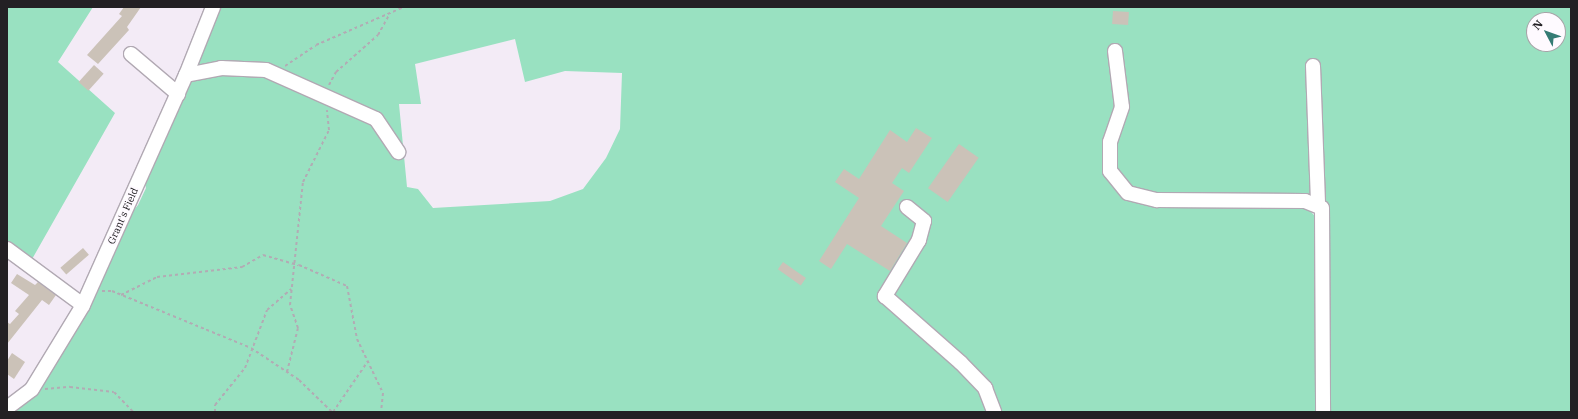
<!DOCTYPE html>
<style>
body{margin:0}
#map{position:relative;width:1578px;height:419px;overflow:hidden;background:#f3ebf6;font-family:"IBM Plex Serif",serif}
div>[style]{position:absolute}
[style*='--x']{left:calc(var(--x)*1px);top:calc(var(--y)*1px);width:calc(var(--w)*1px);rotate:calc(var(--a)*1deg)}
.green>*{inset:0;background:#99e1c1}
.building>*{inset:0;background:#cbc2b8;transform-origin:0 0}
.path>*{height:2px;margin-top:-1px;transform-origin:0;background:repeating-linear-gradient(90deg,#b2abb4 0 3px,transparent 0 6px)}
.roads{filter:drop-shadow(1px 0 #b1a9b3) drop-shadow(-1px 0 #b1a9b3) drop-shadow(0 1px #b1a9b3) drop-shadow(0 -1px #b1a9b3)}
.minor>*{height:14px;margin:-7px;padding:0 7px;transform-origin:7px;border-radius:7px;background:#fff}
span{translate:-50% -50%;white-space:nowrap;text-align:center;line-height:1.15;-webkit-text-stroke:4px #fefaff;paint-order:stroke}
.street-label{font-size:10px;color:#232024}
.frame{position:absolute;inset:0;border:8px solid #232024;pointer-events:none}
.north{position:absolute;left:1526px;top:12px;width:40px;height:40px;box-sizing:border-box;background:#fefaff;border:1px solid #a6a3a7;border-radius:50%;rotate:311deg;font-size:11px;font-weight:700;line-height:16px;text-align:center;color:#232024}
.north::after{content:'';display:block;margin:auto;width:14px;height:18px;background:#347b74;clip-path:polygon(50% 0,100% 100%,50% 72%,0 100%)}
</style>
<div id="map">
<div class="green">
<i style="clip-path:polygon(7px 7px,93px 7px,58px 62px,115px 113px,27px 268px,7px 255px)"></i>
<i style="clip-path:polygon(evenodd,217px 7px,1571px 7px,1571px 412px,1328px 412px,1326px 207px,1311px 212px,1316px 217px,1320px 412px,7px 412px,30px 395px,121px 226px,138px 205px,146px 188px,143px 177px,217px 7px,1534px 20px,1558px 20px,1558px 44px,1534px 44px,1534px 20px,217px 7px,515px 39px,525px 82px,565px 71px,622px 73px,620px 129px,606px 158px,583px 189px,550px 201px,433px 208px,418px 189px,407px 187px,399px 104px,421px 104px,415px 64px,515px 39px)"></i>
</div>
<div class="building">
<i style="clip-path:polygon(124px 7px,141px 7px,127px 27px,129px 30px,98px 64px,87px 55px,122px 16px,119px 14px)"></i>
<i style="left:1113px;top:11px;width:16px;height:13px;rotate:4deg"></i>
<i style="left:94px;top:65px;width:13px;height:23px;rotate:42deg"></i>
<i style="clip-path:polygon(916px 128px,932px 138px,909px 173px,902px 168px,892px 183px,904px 191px,881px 226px,907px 243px,890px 271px,847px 244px,831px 269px,819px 261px,859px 198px,835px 182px,844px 169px,859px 179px,890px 130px,907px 142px)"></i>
<i style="left:959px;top:144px;width:24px;height:54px;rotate:35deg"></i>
<i style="left:83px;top:248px;width:9px;height:30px;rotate:49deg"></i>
<i style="left:783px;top:262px;width:28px;height:9px;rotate:35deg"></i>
<i style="clip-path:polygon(17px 274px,35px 285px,38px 282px,56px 295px,49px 305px,42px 300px,7px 344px,7px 322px,10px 324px,19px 314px,15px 311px,29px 295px,11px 283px)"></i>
<i style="clip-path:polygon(12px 353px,25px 362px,14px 379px,7px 374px,7px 361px)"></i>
</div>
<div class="path">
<i style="--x:1258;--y:7;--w:10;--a:0"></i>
<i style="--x:285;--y:66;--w:37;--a:-34"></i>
<i style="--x:316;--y:45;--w:96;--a:-23.4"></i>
<i style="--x:329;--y:85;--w:15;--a:-62"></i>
<i style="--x:336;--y:72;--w:56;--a:-41.4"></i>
<i style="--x:378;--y:35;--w:25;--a:-61"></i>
<i style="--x:102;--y:291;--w:10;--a:0"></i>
<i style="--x:112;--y:291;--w:150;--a:22.3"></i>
<i style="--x:251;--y:348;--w:58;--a:33.7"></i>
<i style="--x:299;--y:380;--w:46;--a:44.1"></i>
<i style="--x:121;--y:295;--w:40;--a:-26.6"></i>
<i style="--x:157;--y:277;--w:86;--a:-6.7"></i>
<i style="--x:242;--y:267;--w:24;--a:-30"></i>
<i style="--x:263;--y:255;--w:37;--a:16"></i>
<i style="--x:299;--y:265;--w:52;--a:23.6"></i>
<i style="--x:347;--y:286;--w:54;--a:79.3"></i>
<i style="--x:357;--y:339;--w:60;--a:64.3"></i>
<i style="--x:383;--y:393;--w:19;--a:96"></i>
<i style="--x:287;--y:372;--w:45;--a:-76"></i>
<i style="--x:298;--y:328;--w:24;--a:-109"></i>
<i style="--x:290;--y:305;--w:124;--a:-84"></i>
<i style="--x:303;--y:182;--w:58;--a:-63.4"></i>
<i style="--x:329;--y:130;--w:20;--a:-96"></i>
<i style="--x:45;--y:389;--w:25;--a:-5"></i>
<i style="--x:70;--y:387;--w:44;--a:6.5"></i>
<i style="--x:114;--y:392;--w:28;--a:46"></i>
<i style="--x:215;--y:412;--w:7;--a:-90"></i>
<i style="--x:215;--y:405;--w:48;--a:-51"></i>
<i style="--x:245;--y:368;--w:62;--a:-69.2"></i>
<i style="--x:267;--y:310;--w:32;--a:-41"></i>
<i style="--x:333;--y:412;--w:62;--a:-55.5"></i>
</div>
<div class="roads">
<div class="minor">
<i style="--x:1115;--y:51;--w:56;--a:82.9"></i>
<i style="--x:1122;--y:107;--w:37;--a:109"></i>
<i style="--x:1110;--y:142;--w:29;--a:90"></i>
<i style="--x:1110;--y:171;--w:28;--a:51"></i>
<i style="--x:1128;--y:193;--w:30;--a:14"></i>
<i style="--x:1157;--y:200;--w:148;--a:0.4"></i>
<i style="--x:1305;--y:201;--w:18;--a:22"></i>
<i style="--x:1322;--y:208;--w:204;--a:89.7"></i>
<i style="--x:131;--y:54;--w:62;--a:40.4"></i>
<i style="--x:1313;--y:66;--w:138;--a:87.9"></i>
<i style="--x:186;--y:75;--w:36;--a:-11"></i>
<i style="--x:221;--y:68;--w:45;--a:2.5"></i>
<i style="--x:266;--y:70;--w:120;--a:24"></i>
<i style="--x:376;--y:119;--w:40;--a:56"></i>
<i style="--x:907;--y:207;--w:22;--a:39"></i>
<i style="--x:924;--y:221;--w:20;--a:105"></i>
<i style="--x:919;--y:240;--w:66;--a:121.3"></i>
<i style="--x:885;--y:296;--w:101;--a:41.4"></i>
<i style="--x:961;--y:363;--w:35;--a:46"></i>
<i style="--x:985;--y:388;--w:26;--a:69"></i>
<i style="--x:7;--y:249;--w:94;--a:36.4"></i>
<i style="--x:7;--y:408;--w:31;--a:-37"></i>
<i style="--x:32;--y:389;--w:98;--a:-58.7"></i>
<i style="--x:83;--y:305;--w:252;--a:-65.9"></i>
<i style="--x:186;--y:75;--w:73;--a:-68.3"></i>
</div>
</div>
<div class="street-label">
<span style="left:123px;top:216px;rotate:-66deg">Grant's Field</span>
</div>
<div class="frame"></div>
<div class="north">N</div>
</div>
